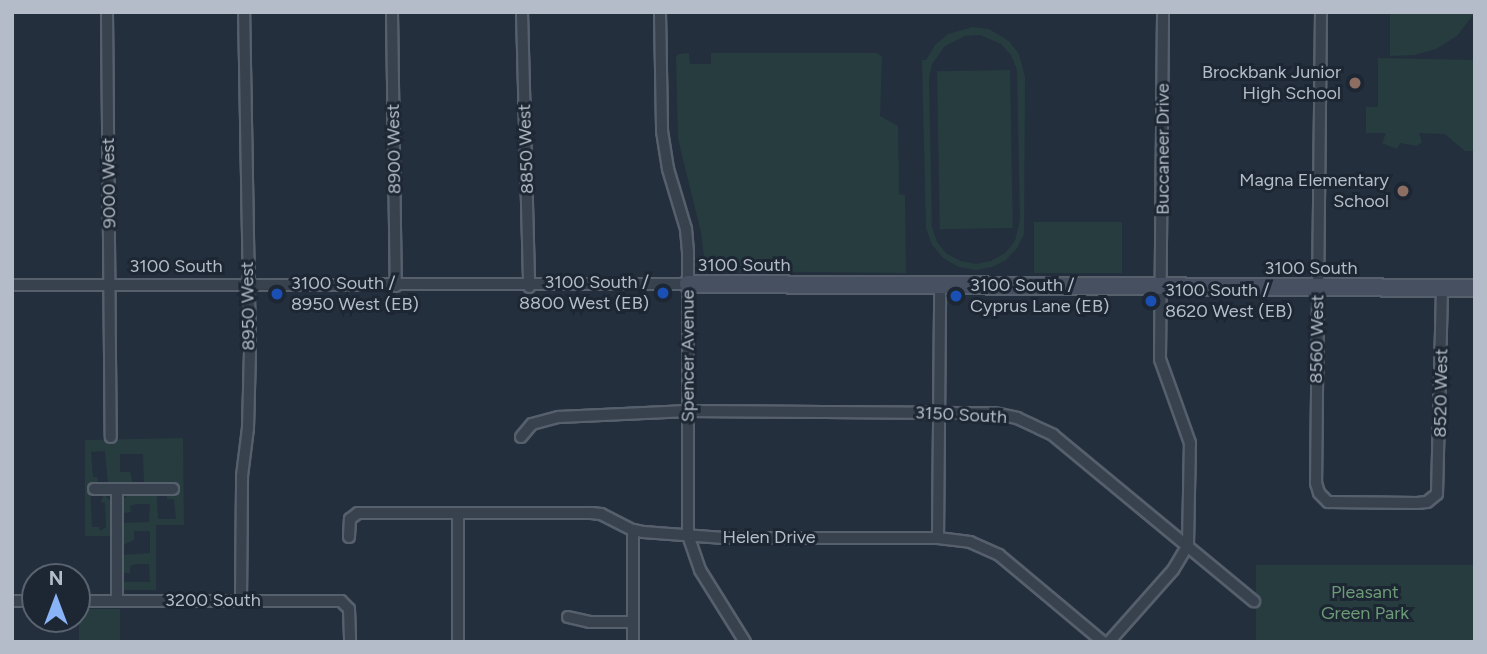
<!DOCTYPE html>
<style>
body{margin:0}
#map{position:relative;width:1487px;height:654px;overflow:hidden;background:#242f3e;font-family:Figtree,sans-serif}
div>[style]{position:absolute}
[style*='--x']{left:calc(var(--x)*1px);top:calc(var(--y)*1px);width:calc(var(--w)*1px);rotate:calc(var(--a)*1deg)}
.green>*{inset:0;background:#263c3f;transform-origin:0 0}
.roads{filter:drop-shadow(2px 0 #565f6c) drop-shadow(-2px 0 #565f6c) drop-shadow(0 2px #565f6c) drop-shadow(0 -2px #565f6c)}
.street>*{height:10px;margin:-5px;padding:0 5px;transform-origin:5px;border-radius:5px;background:#38414e}
.secondary>*{height:16px;margin:-8px;padding:0 8px;transform-origin:8px;border-radius:8px;background:#465061}
.dots>*{width:19px;height:19px;translate:-50% -50%;box-sizing:border-box;border:4px solid #1d2633;border-radius:50%}
span{translate:-50% -50%;white-space:nowrap;text-align:center;line-height:1.15;-webkit-text-stroke:6px #1d2633;paint-order:stroke}
.poi-label{font-size:18px;color:#b4bcc9}
.right{translate:-100% -50%;text-align:right}
.left{translate:0 -50%;text-align:left}
.street-label{font-size:18px;color:#b4bcc9}
.park-label{font-size:18px;color:#6b9a76}
.frame{position:absolute;inset:0;border:14px solid #b4bcc9;pointer-events:none}
.north{position:absolute;left:21px;top:563px;width:70px;height:70px;box-sizing:border-box;background:#1d2633;border:2px solid #59626f;border-radius:50%;rotate:0deg;font-size:19px;font-weight:700;line-height:28px;text-align:center;color:#b4bcc9}
.north::after{content:'';display:block;margin:auto;width:24px;height:32px;background:#8ab4f8;clip-path:polygon(50% 0,100% 100%,50% 72%,0 100%)}
</style>
<div id="map">
<div class="green">
<i style="clip-path:polygon(1390px 12px,1475px 12px,1457px 36px,1436px 49px,1415px 55px,1390px 56px)"></i>
<i style="clip-path:polygon(evenodd,973px 27px,989px 29px,1009px 41px,1019px 54px,1025px 77px,1024px 234px,1017px 248px,1006px 260px,992px 267px,976px 270px,959px 267px,943px 258px,932px 245px,926px 228px,922px 60px,926px 60px,935px 45px,948px 34px,973px 27px,980px 35px,1001px 44px,1011px 55px,1017px 70px,1020px 219px,1015px 241px,1005px 253px,991px 261px,976px 264px,961px 261px,947px 254px,937px 242px,932px 227px,929px 78px,932px 64px,945px 46px,965px 36px,980px 35px)"></i>
<i style="clip-path:polygon(689px 53px,690px 64px,711px 64px,711px 53px,877px 53px,882px 57px,880px 116px,898px 126px,899px 194px,905px 195px,906px 273px,706px 271px,701px 232px,678px 139px,676px 57px,678px 54px)"></i>
<i style="clip-path:polygon(1378px 58px,1475px 60px,1475px 151px,1465px 151px,1445px 134px,1419px 133px,1422px 142px,1417px 146px,1400px 143px,1397px 149px,1382px 143px,1386px 133px,1366px 133px,1366px 107px,1378px 107px)"></i>
<i style="left:1010px;top:70px;width:158px;height:73px;rotate:89deg"></i>
<i style="left:1034px;top:222px;width:88px;height:51px"></i>
<i style="clip-path:polygon(183px 438px,184px 525px,156px 525px,156px 590px,121px 590px,124px 582px,150px 582px,149px 564px,137px 564px,130px 566px,130px 573px,122px 573px,122px 555px,150px 553px,150px 531px,134px 531px,134px 540px,123px 545px,121px 523px,149px 522px,150px 504px,137px 504px,130px 506px,131px 512px,124px 513px,123px 499px,130px 494px,157px 493px,158px 519px,176px 519px,174px 499px,167px 499px,167px 495px,175px 495px,178px 488px,175px 483px,144px 484px,143px 454px,120px 454px,120px 472px,130px 472px,133px 484px,108px 484px,105px 451px,91px 452px,93px 477px,97px 477px,98px 482px,90px 485px,92px 527px,99px 527px,100px 531px,106px 527px,105px 503px,101px 502px,104px 494px,112px 503px,112px 536px,85px 536px,85px 440px)"></i>
<i style="left:1256px;top:565px;width:219px;height:77px"></i>
<i style="left:79px;top:609px;width:41px;height:33px"></i>
</div>
<div class="roads">
<div class="street">
<i style="--x:107;--y:12;--w:425;--a:89.5"></i>
<i style="--x:392;--y:12;--w:274;--a:89.2"></i>
<i style="--x:522;--y:12;--w:275;--a:88.5"></i>
<i style="--x:660;--y:12;--w:119;--a:89"></i>
<i style="--x:662;--y:131;--w:38;--a:81"></i>
<i style="--x:668;--y:169;--w:63;--a:73.3"></i>
<i style="--x:686;--y:229;--w:24;--a:85"></i>
<i style="--x:688;--y:253;--w:282;--a:90"></i>
<i style="--x:688;--y:535;--w:37;--a:71"></i>
<i style="--x:700;--y:570;--w:85;--a:58"></i>
<i style="--x:1321;--y:12;--w:471;--a:90.6"></i>
<i style="--x:1316;--y:483;--w:10;--a:73"></i>
<i style="--x:1319;--y:493;--w:13;--a:45"></i>
<i style="--x:1328;--y:502;--w:89;--a:0.6"></i>
<i style="--x:1417;--y:503;--w:10;--a:-6"></i>
<i style="--x:1427;--y:502;--w:13;--a:-39"></i>
<i style="--x:1437;--y:494;--w:206;--a:-88.6"></i>
<i style="--x:12;--y:285;--w:676;--a:-0.08"></i>
<i style="--x:521;--y:437;--w:17;--a:-50"></i>
<i style="--x:532;--y:424;--w:28;--a:-15"></i>
<i style="--x:559;--y:417;--w:129;--a:-2.7"></i>
<i style="--x:688;--y:411;--w:306;--a:0.4"></i>
<i style="--x:994;--y:413;--w:24;--a:12"></i>
<i style="--x:1017;--y:418;--w:40;--a:25"></i>
<i style="--x:1053;--y:435;--w:261;--a:39.6"></i>
<i style="--x:94;--y:489;--w:23;--a:0"></i>
<i style="--x:633;--y:530;--w:112;--a:90"></i>
<i style="--x:349;--y:537;--w:18;--a:-87"></i>
<i style="--x:350;--y:519;--w:10;--a:-37"></i>
<i style="--x:358;--y:513;--w:233;--a:0"></i>
<i style="--x:591;--y:513;--w:10;--a:6"></i>
<i style="--x:601;--y:514;--w:36;--a:27"></i>
<i style="--x:633;--y:530;--w:10;--a:11"></i>
<i style="--x:643;--y:532;--w:81;--a:4.2"></i>
<i style="--x:724;--y:538;--w:214;--a:0"></i>
<i style="--x:938;--y:538;--w:32;--a:7"></i>
<i style="--x:970;--y:542;--w:32;--a:24"></i>
<i style="--x:999;--y:555;--w:136;--a:39.9"></i>
<i style="--x:938;--y:538;--w:253;--a:-89.5"></i>
<i style="--x:241;--y:600;--w:124;--a:-89.5"></i>
<i style="--x:242;--y:476;--w:48;--a:-82.9"></i>
<i style="--x:248;--y:428;--w:78;--a:-88.5"></i>
<i style="--x:250;--y:350;--w:338;--a:-91"></i>
<i style="--x:12;--y:601;--w:23;--a:0"></i>
<i style="--x:77;--y:601;--w:264;--a:0"></i>
<i style="--x:341;--y:601;--w:11;--a:45"></i>
<i style="--x:349;--y:609;--w:33;--a:88"></i>
<i style="--x:117;--y:601;--w:112;--a:-90"></i>
<i style="--x:117;--y:489;--w:56;--a:0"></i>
<i style="--x:568;--y:617;--w:22;--a:13"></i>
<i style="--x:589;--y:622;--w:44;--a:0"></i>
<i style="--x:458;--y:642;--w:129;--a:-90"></i>
<i style="--x:1109;--y:642;--w:96;--a:-48.4"></i>
<i style="--x:1173;--y:570;--w:29;--a:-59"></i>
<i style="--x:1188;--y:545;--w:102;--a:-88.9"></i>
<i style="--x:1190;--y:443;--w:89;--a:-109.7"></i>
<i style="--x:1160;--y:359;--w:347;--a:-89.5"></i>
</div>
<div class="secondary">
<i style="--x:688;--y:284;--w:787;--a:0.29"></i>
</div>
</div>
<div class="dots">
<i style="left:1355px;top:83px;background:#8d6e63"></i>
<i style="left:1403px;top:191px;background:#8d6e63"></i>
<i style="left:663px;top:293px;background:#1a4fb4"></i>
<i style="left:277px;top:294px;background:#1a4fb4"></i>
<i style="left:956px;top:296px;background:#1a4fb4"></i>
<i style="left:1151px;top:301px;background:#1a4fb4"></i>
</div>
<div class="poi-label">
<span class="right" style="left:1341px;top:83px">Brockbank Junior<br>High School</span>
<span class="right" style="left:1389px;top:191px">Magna Elementary<br>School</span>
<span class="right" style="left:649px;top:293px">3100 South /<br>8800 West (EB)</span>
<span class="left" style="left:291px;top:294px">3100 South /<br>8950 West (EB)</span>
<span class="left" style="left:970px;top:296px">3100 South /<br>Cyprus Lane (EB)</span>
<span class="left" style="left:1165px;top:301px">3100 South /<br>8620 West (EB)</span>
</div>
<div class="street-label">
<span style="left:394px;top:149px;rotate:-91deg">8900 West</span>
<span style="left:526px;top:149px;rotate:-92deg">8850 West</span>
<span style="left:1163px;top:149px;rotate:-90deg">Buccaneer Drive</span>
<span style="left:109px;top:183px;rotate:-91deg">9000 West</span>
<span style="left:744px;top:265px">3100 South</span>
<span style="left:176px;top:266px">3100 South</span>
<span style="left:1311px;top:268px">3100 South</span>
<span style="left:248px;top:306px;rotate:-91deg">8950 West</span>
<span style="left:1317px;top:339px;rotate:-89deg">8560 West</span>
<span style="left:688px;top:356px;rotate:-90deg">Spencer Avenue</span>
<span style="left:1441px;top:393px;rotate:-89deg">8520 West</span>
<span style="left:961px;top:415px;rotate:3deg">3150 South</span>
<span style="left:769px;top:537px">Helen Drive</span>
<span style="left:213px;top:600px">3200 South</span>
</div>
<div class="park-label">
<span style="left:1365px;top:603px">Pleasant<br>Green Park</span>
</div>
<div class="frame"></div>
<div class="north">N</div>
</div>
